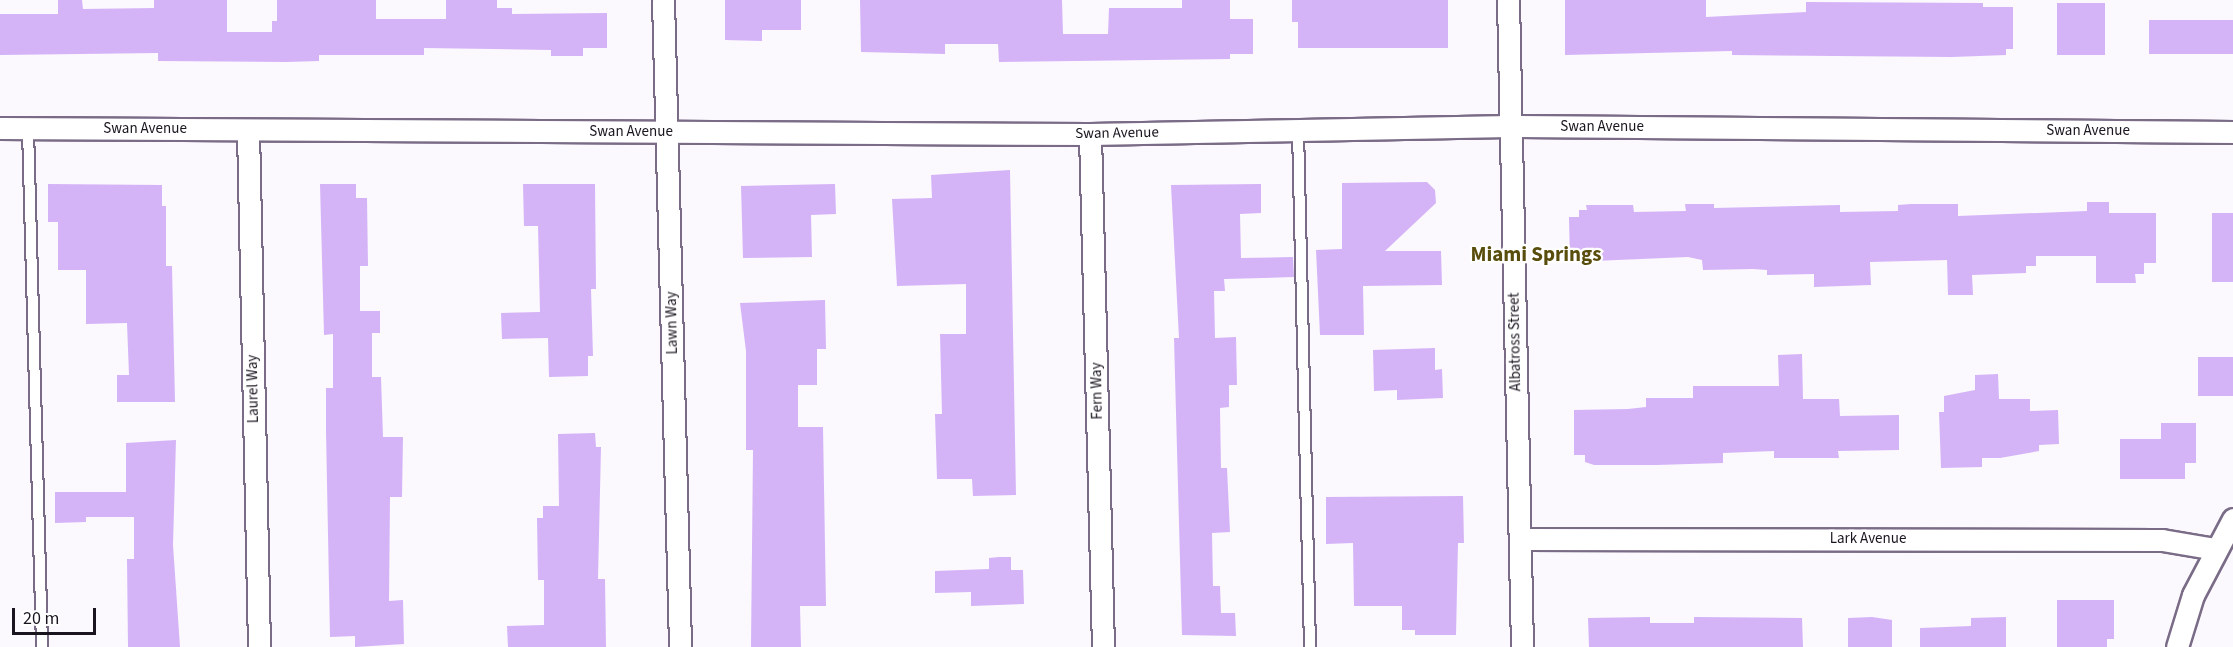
<!DOCTYPE html>
<style>
body{margin:0}
#map{position:relative;width:2233px;height:647px;overflow:hidden;background:#fbf8fe;font-family:"Source Sans 3",sans-serif}
div>[style]{position:absolute}
[style*='--x']{left:calc(var(--x)*1px);top:calc(var(--y)*1px);width:calc(var(--w)*1px);rotate:calc(var(--a)*1deg)}
.building>*{inset:0;background:#d5b3f7;transform-origin:0 0}
.roads{filter:drop-shadow(2px 0 #7a6c87) drop-shadow(-2px 0 #7a6c87) drop-shadow(0 2px #7a6c87) drop-shadow(0 -2px #7a6c87)}
.lane>*{height:10px;margin:-5px;padding:0 5px;transform-origin:5px;border-radius:5px;background:#fff}
.street>*{height:21px;margin:-10.5px;padding:0 10.5px;transform-origin:10.5px;border-radius:10.5px;background:#fff}
span{translate:-50% -50%;white-space:nowrap;text-align:center;line-height:1.15;-webkit-text-stroke:4.5px #fff;paint-order:stroke}
.street-label{font-size:15px;color:#19141e}
.district-label{font-size:21px;color:#594d0d;font-weight:700}
.scale{position:absolute;left:12px;top:608px;width:84px;height:27px;box-sizing:border-box;border:3px solid #19141e;border-top:0;padding-left:8px;font-size:18px;line-height:21px;white-space:nowrap;color:#19141e;-webkit-text-stroke:4px #fff;paint-order:stroke}
</style>
<div id="map">
<div class="building">
<i style="clip-path:polygon(58px 0,82px 0,83px 9px,154px 8px,154px 0,227px 0,227px 32px,272px 32px,272px 21px,277px 21px,277px 0,376px 0,376px 19px,446px 19px,446px 0,497px 0,497px 8px,512px 8px,512px 14px,607px 13px,607px 48px,583px 48px,583px 56px,551px 56px,551px 50px,424px 48px,424px 55px,319px 55px,319px 61px,286px 62px,158px 61px,158px 53px,0 55px,0 14px,58px 14px)"></i>
<i style="clip-path:polygon(725px 0,801px 0,801px 30px,762px 30px,762px 41px,725px 40px)"></i>
<i style="clip-path:polygon(860px 0,1062px 0,1063px 34px,1108px 34px,1109px 8px,1182px 8px,1182px 0,1230px 0,1230px 19px,1253px 19px,1253px 54px,1230px 54px,1230px 59px,999px 62px,998px 44px,945px 44px,945px 54px,861px 52px)"></i>
<i style="clip-path:polygon(1292px 0,1448px 0,1448px 48px,1298px 48px,1298px 22px,1292px 22px)"></i>
<i style="clip-path:polygon(1565px 0,1706px 0,1706px 17px,1806px 12px,1806px 2px,1983px 3px,1983px 7px,2013px 7px,2013px 49px,2006px 49px,2006px 55px,1952px 57px,1732px 55px,1732px 51px,1565px 55px)"></i>
<i style="left:2057px;top:3px;width:48px;height:52px"></i>
<i style="left:2233px;top:20px;width:34px;height:84px;rotate:90deg"></i>
<i style="clip-path:polygon(1010px 170px,1016px 495px,973px 496px,972px 479px,937px 479px,935px 414px,942px 414px,940px 334px,966px 334px,966px 284px,897px 286px,892px 199px,932px 198px,931px 175px)"></i>
<i style="clip-path:polygon(1427px 182px,1435px 190px,1436px 203px,1385px 251px,1441px 251px,1442px 285px,1363px 286px,1364px 335px,1320px 335px,1316px 250px,1342px 249px,1342px 183px)"></i>
<i style="clip-path:polygon(48px 184px,162px 185px,162px 206px,166px 206px,166px 266px,172px 266px,175px 402px,117px 402px,117px 375px,129px 375px,127px 323px,86px 324px,86px 270px,58px 270px,58px 222px,48px 222px)"></i>
<i style="clip-path:polygon(320px 184px,356px 184px,356px 198px,367px 198px,368px 266px,360px 266px,360px 311px,380px 311px,380px 333px,372px 333px,372px 377px,381px 377px,383px 437px,403px 437px,402px 497px,390px 497px,389px 601px,403px 600px,404px 644px,355px 647px,355px 636px,330px 637px,326px 431px,326px 388px,333px 388px,333px 334px,324px 335px)"></i>
<i style="clip-path:polygon(523px 184px,595px 184px,596px 289px,591px 289px,593px 356px,588px 356px,588px 376px,549px 377px,548px 338px,502px 339px,501px 313px,540px 312px,538px 226px,524px 226px)"></i>
<i style="clip-path:polygon(835px 184px,836px 214px,811px 215px,812px 257px,743px 258px,741px 186px)"></i>
<i style="clip-path:polygon(1261px 184px,1261px 213px,1240px 214px,1241px 258px,1293px 257px,1294px 277px,1224px 279px,1225px 291px,1214px 291px,1215px 338px,1236px 337px,1237px 385px,1229px 385px,1229px 407px,1220px 408px,1221px 468px,1227px 468px,1230px 532px,1212px 533px,1213px 586px,1220px 586px,1221px 613px,1235px 613px,1236px 636px,1182px 635px,1174px 338px,1179px 338px,1171px 185px)"></i>
<i style="clip-path:polygon(2087px 202px,2109px 202px,2109px 213px,2156px 213px,2156px 263px,2144px 263px,2144px 274px,2135px 274px,2136px 283px,2096px 283px,2096px 256px,2036px 256px,2036px 266px,2026px 266px,2026px 273px,1972px 275px,1973px 295px,1948px 295px,1947px 260px,1870px 262px,1871px 285px,1814px 287px,1814px 274px,1767px 275px,1767px 270px,1753px 269px,1703px 270px,1702px 260px,1688px 257px,1570px 262px,1569px 217px,1579px 217px,1579px 210px,1587px 210px,1586px 205px,1633px 205px,1634px 212px,1686px 211px,1685px 204px,1714px 204px,1714px 208px,1840px 205px,1840px 212px,1898px 211px,1898px 205px,1911px 204px,1958px 204px,1958px 216px,2087px 211px)"></i>
<i style="left:2233px;top:213px;width:69px;height:21px;rotate:90deg"></i>
<i style="clip-path:polygon(825px 300px,826px 349px,817px 349px,817px 385px,798px 385px,798px 427px,823px 427px,826px 606px,800px 606px,801px 647px,751px 647px,753px 450px,746px 450px,746px 351px,740px 303px)"></i>
<i style="clip-path:polygon(1435px 348px,1435px 370px,1442px 369px,1443px 398px,1397px 400px,1397px 390px,1374px 391px,1373px 350px)"></i>
<i style="clip-path:polygon(1802px 354px,1803px 399px,1839px 399px,1840px 416px,1899px 415px,1899px 450px,1838px 451px,1839px 458px,1774px 458px,1774px 451px,1723px 453px,1723px 463px,1656px 465px,1594px 465px,1585px 462px,1585px 455px,1574px 455px,1574px 410px,1628px 409px,1646px 407px,1646px 398px,1693px 398px,1693px 386px,1779px 386px,1778px 355px)"></i>
<i style="left:2198px;top:357px;width:35px;height:39px"></i>
<i style="clip-path:polygon(1998px 374px,1999px 399px,2030px 399px,2030px 411px,2058px 410px,2059px 444px,2039px 445px,2039px 451px,2000px 458px,1982px 458px,1982px 467px,1941px 468px,1939px 412px,1944px 412px,1944px 396px,1975px 390px,1975px 375px)"></i>
<i style="clip-path:polygon(2161px 423px,2196px 423px,2196px 463px,2185px 463px,2185px 479px,2120px 479px,2120px 439px,2161px 439px)"></i>
<i style="clip-path:polygon(595px 433px,596px 447px,601px 447px,598px 579px,605px 579px,606px 647px,508px 647px,507px 626px,544px 625px,544px 580px,538px 580px,537px 518px,543px 518px,543px 506px,559px 506px,558px 434px)"></i>
<i style="clip-path:polygon(176px 440px,173px 545px,180px 647px,128px 647px,127px 559px,134px 559px,134px 517px,86px 517px,86px 522px,55px 523px,55px 492px,126px 492px,126px 443px)"></i>
<i style="clip-path:polygon(1463px 496px,1464px 543px,1458px 543px,1456px 635px,1415px 635px,1415px 630px,1402px 630px,1402px 606px,1354px 606px,1353px 543px,1326px 544px,1326px 497px)"></i>
<i style="clip-path:polygon(999px 557px,1011px 557px,1011px 570px,1023px 570px,1024px 604px,971px 606px,971px 592px,935px 593px,935px 571px,989px 569px,989px 558px)"></i>
<i style="clip-path:polygon(2057px 600px,2114px 600px,2114px 639px,2107px 639px,2107px 647px,2057px 647px)"></i>
<i style="clip-path:polygon(1650px 617px,1650px 623px,1694px 623px,1694px 617px,1802px 618px,1803px 647px,1589px 647px,1588px 618px)"></i>
<i style="clip-path:polygon(1872px 617px,1892px 620px,1892px 647px,1848px 647px,1848px 618px)"></i>
<i style="clip-path:polygon(2006px 617px,2006px 647px,1920px 647px,1920px 628px,1971px 626px,1971px 618px)"></i>
</div>
<div class="roads">
<div class="lane">
<i style="--x:28;--y:129;--w:518;--a:88.45"></i>
<i style="--x:1298;--y:130;--w:517;--a:88.67"></i>
</div>
<div class="street">
<i style="--x:663;--y:0;--w:647;--a:88.49"></i>
<i style="--x:1508;--y:0;--w:647;--a:88.76"></i>
<i style="--x:0;--y:128;--w:1090;--a:0.32"></i>
<i style="--x:1090;--y:134;--w:419;--a:-1.1"></i>
<i style="--x:1509;--y:126;--w:724;--a:0.47"></i>
<i style="--x:248;--y:130;--w:517;--a:88.78"></i>
<i style="--x:1090;--y:134;--w:513;--a:88.55"></i>
<i style="--x:1520;--y:539;--w:642;--a:0.09"></i>
<i style="--x:2162;--y:540;--w:54;--a:9.6"></i>
<i style="--x:2177;--y:647;--w:54;--a:-72.9"></i>
<i style="--x:2193;--y:595;--w:86;--a:-62.2"></i>
</div>
</div>
<div class="street-label">
<span style="left:1602px;top:127px">Swan Avenue</span>
<span style="left:145px;top:129px">Swan Avenue</span>
<span style="left:2088px;top:131px">Swan Avenue</span>
<span style="left:631px;top:132px">Swan Avenue</span>
<span style="left:1117px;top:133px;rotate:-1deg">Swan Avenue</span>
<span style="left:672px;top:323px;rotate:-91deg">Lawn Way</span>
<span style="left:1515px;top:342px;rotate:-91deg">Albatross Street</span>
<span style="left:253px;top:389px;rotate:-91deg">Laurel Way</span>
<span style="left:1097px;top:391px;rotate:-91deg">Fern Way</span>
<span style="left:1868px;top:539px">Lark Avenue</span>
</div>
<div class="district-label">
<span style="left:1536px;top:254px">Miami Springs</span>
</div>
<div class="scale">20 m</div>
</div>
